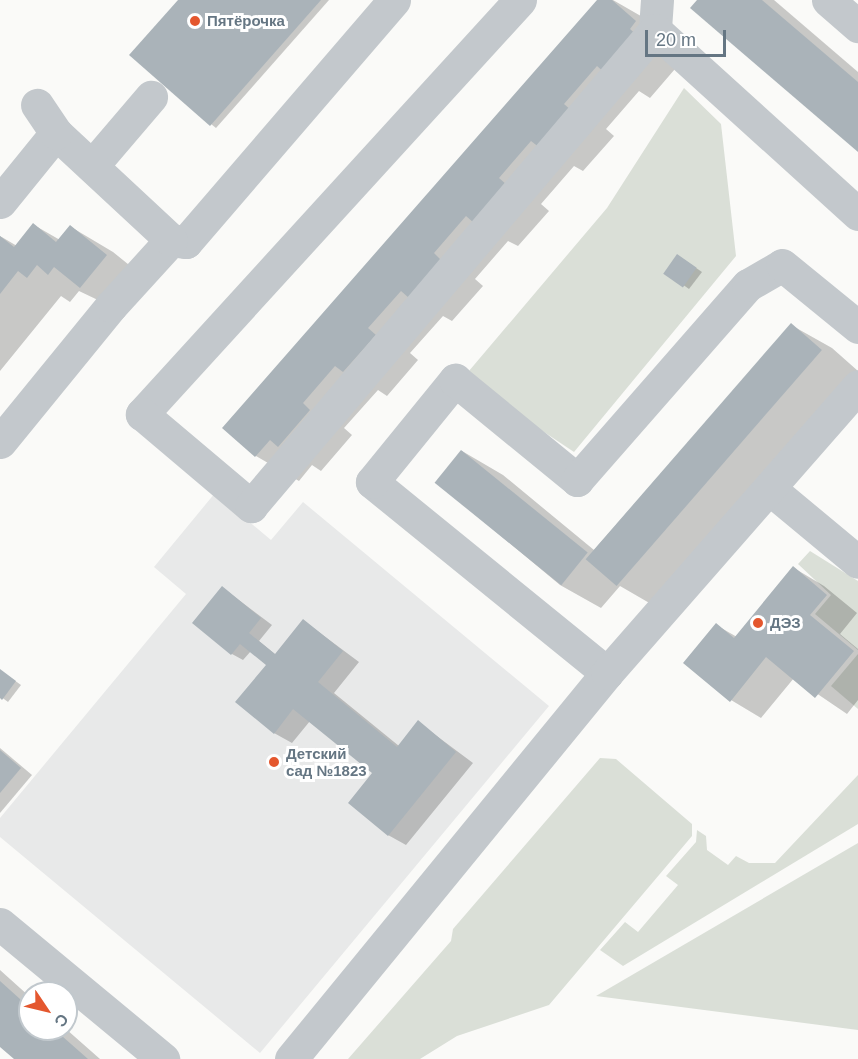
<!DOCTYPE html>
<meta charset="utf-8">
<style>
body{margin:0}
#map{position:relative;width:858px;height:1059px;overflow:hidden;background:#fafaf8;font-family:Arial,sans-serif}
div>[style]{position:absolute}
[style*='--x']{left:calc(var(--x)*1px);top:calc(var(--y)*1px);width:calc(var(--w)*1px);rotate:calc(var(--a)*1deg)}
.built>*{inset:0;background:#e8e9e9}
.green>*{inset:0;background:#dadfd7}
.shadow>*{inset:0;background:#0003}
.building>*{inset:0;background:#aab3b9;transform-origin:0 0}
.minor>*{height:33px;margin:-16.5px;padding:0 16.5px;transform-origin:16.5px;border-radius:16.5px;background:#c3c8cc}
.dots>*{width:16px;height:16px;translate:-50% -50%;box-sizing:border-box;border:3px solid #fff;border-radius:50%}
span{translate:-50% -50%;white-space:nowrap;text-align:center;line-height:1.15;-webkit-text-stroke:6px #fff;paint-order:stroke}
.poi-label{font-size:15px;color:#657683;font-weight:700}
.left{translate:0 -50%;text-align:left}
.north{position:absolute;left:18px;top:981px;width:60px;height:60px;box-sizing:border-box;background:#fff;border:2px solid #c1c8cd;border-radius:50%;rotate:125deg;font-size:16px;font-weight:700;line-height:24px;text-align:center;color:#657683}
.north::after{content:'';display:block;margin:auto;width:21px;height:27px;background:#e4572e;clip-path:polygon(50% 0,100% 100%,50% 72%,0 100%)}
.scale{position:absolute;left:645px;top:30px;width:81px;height:27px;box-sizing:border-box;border:3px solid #657683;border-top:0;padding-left:8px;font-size:18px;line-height:21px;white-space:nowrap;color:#657683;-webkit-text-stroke:4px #fff;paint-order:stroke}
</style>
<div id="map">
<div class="built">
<i style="clip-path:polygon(215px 493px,271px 540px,303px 502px,549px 706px,260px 1053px,0 837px,0 818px,186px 594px,154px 567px)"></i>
</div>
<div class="green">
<i style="clip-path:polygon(684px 88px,721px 124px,736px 256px,574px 452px,463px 378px,607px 208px)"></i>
<i style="clip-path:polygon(810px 551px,858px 581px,858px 650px,815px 614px,831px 595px,798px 564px)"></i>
<i style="clip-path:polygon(858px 654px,858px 709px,831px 686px)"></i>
<i style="clip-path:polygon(600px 758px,616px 759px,692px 824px,692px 836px,549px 1005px,457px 1036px,420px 1059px,348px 1059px,451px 941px,453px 929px)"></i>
<i style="clip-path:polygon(858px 775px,858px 824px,623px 966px,600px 950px,625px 922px,638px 932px,678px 885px,666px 876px,696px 842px,697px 830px,706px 836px,707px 850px,728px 865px,736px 856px,749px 863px,775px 863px)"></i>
<i style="clip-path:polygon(858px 843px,858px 1030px,596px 996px)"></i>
</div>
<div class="shadow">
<i style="clip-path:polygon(180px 0,329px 0,216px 128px,211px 124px)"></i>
<i style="clip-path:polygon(599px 0,613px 0,646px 19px,681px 62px,650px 98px,639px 91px,606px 129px,614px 136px,583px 171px,574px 166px,541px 204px,549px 211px,518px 246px,508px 241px,475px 279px,483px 286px,452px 321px,443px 316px,410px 353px,418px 360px,387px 396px,378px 390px,344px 428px,352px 435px,321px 471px,312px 465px,299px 481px,256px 456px,224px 428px)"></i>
<i style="clip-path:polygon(698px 0,774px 0,858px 72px,858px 150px)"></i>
<i style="clip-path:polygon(34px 225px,60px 240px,71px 227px,113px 252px,149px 281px,123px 312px,79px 291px,70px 302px,61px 296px,0 371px,0 236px,17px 246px)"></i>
<i style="clip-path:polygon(683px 259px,702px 272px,689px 289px,665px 272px)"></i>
<i style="clip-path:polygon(791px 325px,832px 348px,858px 371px,658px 608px,620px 586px,601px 608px,560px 585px,436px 482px,462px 451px,503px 475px,594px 550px)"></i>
<i style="clip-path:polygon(794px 568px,824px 586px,857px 613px,840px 634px,858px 649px,858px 700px,847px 714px,794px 678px,761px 718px,731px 700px,716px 625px,737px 637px)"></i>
<i style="clip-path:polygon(223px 588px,272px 625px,259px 641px,276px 655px,304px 621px,359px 662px,334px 693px,399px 746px,418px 722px,473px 763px,406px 845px,388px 835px,374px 773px,310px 721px,292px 743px,274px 733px,268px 664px,251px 651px,243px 660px,232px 654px)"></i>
<i style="clip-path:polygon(0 670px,21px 685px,8px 702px,0 696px)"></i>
<i style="clip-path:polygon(0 748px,32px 775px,0 813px)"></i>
<i style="clip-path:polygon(0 970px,30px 997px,30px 1029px,66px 1029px,100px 1059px,16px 1059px,0 1045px)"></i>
</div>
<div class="building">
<i style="clip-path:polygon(178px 0,321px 0,210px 126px,129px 55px)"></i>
<i style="clip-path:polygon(597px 0,612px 0,636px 21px,630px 29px,639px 37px,606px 74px,597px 66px,564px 104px,572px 111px,540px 148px,531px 141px,499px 178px,507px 185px,474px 223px,466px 216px,434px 253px,441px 260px,409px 298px,401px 291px,368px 328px,376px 335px,343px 372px,335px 366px,303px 403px,310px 410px,278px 447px,270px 440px,255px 457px,222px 428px)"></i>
<i style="clip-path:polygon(697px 0,762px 0,858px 82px,858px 152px,690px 8px)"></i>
<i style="clip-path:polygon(33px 223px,56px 242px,70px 225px,107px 255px,80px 288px,54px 267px,48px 275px,37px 265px,27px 278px,18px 271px,0 294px,0 236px,14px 247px)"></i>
<i style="left:677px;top:254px;width:24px;height:24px;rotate:35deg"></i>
<i style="left:791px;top:323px;width:41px;height:313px;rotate:41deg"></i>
<i style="left:461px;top:450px;width:163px;height:42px;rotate:39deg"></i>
<i style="clip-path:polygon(793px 566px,827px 595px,810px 615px,854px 651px,815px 698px,766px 657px,730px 702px,683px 663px,716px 623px,734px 638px)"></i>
<i style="clip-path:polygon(222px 586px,261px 618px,249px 633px,275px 654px,303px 619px,343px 651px,318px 682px,397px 747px,418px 720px,456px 752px,388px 836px,348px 803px,372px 773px,293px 709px,274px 734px,235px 702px,266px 665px,240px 644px,231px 655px,192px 623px)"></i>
<i style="clip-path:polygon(0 669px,16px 681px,2px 700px,0 698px)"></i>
<i style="clip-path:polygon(0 750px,21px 768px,0 793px)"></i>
<i style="clip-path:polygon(0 981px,30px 1008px,30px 1029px,54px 1029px,88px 1059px,14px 1059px,0 1047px)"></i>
</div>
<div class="minor">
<i style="--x:520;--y:0;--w:561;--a:132.4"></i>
<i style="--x:142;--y:414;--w:143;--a:40.2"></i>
<i style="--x:251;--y:506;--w:624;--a:-49.68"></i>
<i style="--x:657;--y:0;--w:30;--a:94"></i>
<i style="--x:655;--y:30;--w:274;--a:42.2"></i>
<i style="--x:828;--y:0;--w:40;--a:41"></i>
<i style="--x:92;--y:166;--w:91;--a:-49.5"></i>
<i style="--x:0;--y:202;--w:89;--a:-50.9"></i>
<i style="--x:171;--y:240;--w:15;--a:8"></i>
<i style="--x:186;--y:242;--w:319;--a:-49.3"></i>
<i style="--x:0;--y:442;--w:176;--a:-50.8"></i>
<i style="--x:111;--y:306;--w:89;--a:-47.7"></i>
<i style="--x:171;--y:240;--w:157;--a:-137.1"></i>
<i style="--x:56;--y:133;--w:34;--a:-124"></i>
<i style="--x:770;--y:489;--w:114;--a:39.7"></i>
<i style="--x:607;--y:673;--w:303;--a:-140.9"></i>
<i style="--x:372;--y:482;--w:132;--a:-50.9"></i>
<i style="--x:455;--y:380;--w:158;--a:39.3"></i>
<i style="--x:577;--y:480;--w:259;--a:-48.8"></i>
<i style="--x:748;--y:285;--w:39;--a:-30"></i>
<i style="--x:782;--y:265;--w:98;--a:39.2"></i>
<i style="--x:0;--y:924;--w:212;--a:39.6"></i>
<i style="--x:291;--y:1059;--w:499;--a:-50.7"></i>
<i style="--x:607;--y:673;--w:381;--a:-48.8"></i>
</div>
<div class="dots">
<i style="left:195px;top:21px;background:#e4572e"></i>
<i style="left:758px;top:623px;background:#e4572e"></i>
<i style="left:274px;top:762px;background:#e4572e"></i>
</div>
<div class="poi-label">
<span class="left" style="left:207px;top:21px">Пятёрочка</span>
<span class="left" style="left:770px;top:623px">ДЭЗ</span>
<span class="left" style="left:286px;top:762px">Детский<br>сад №1823</span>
</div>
<div class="north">С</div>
<div class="scale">20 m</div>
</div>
